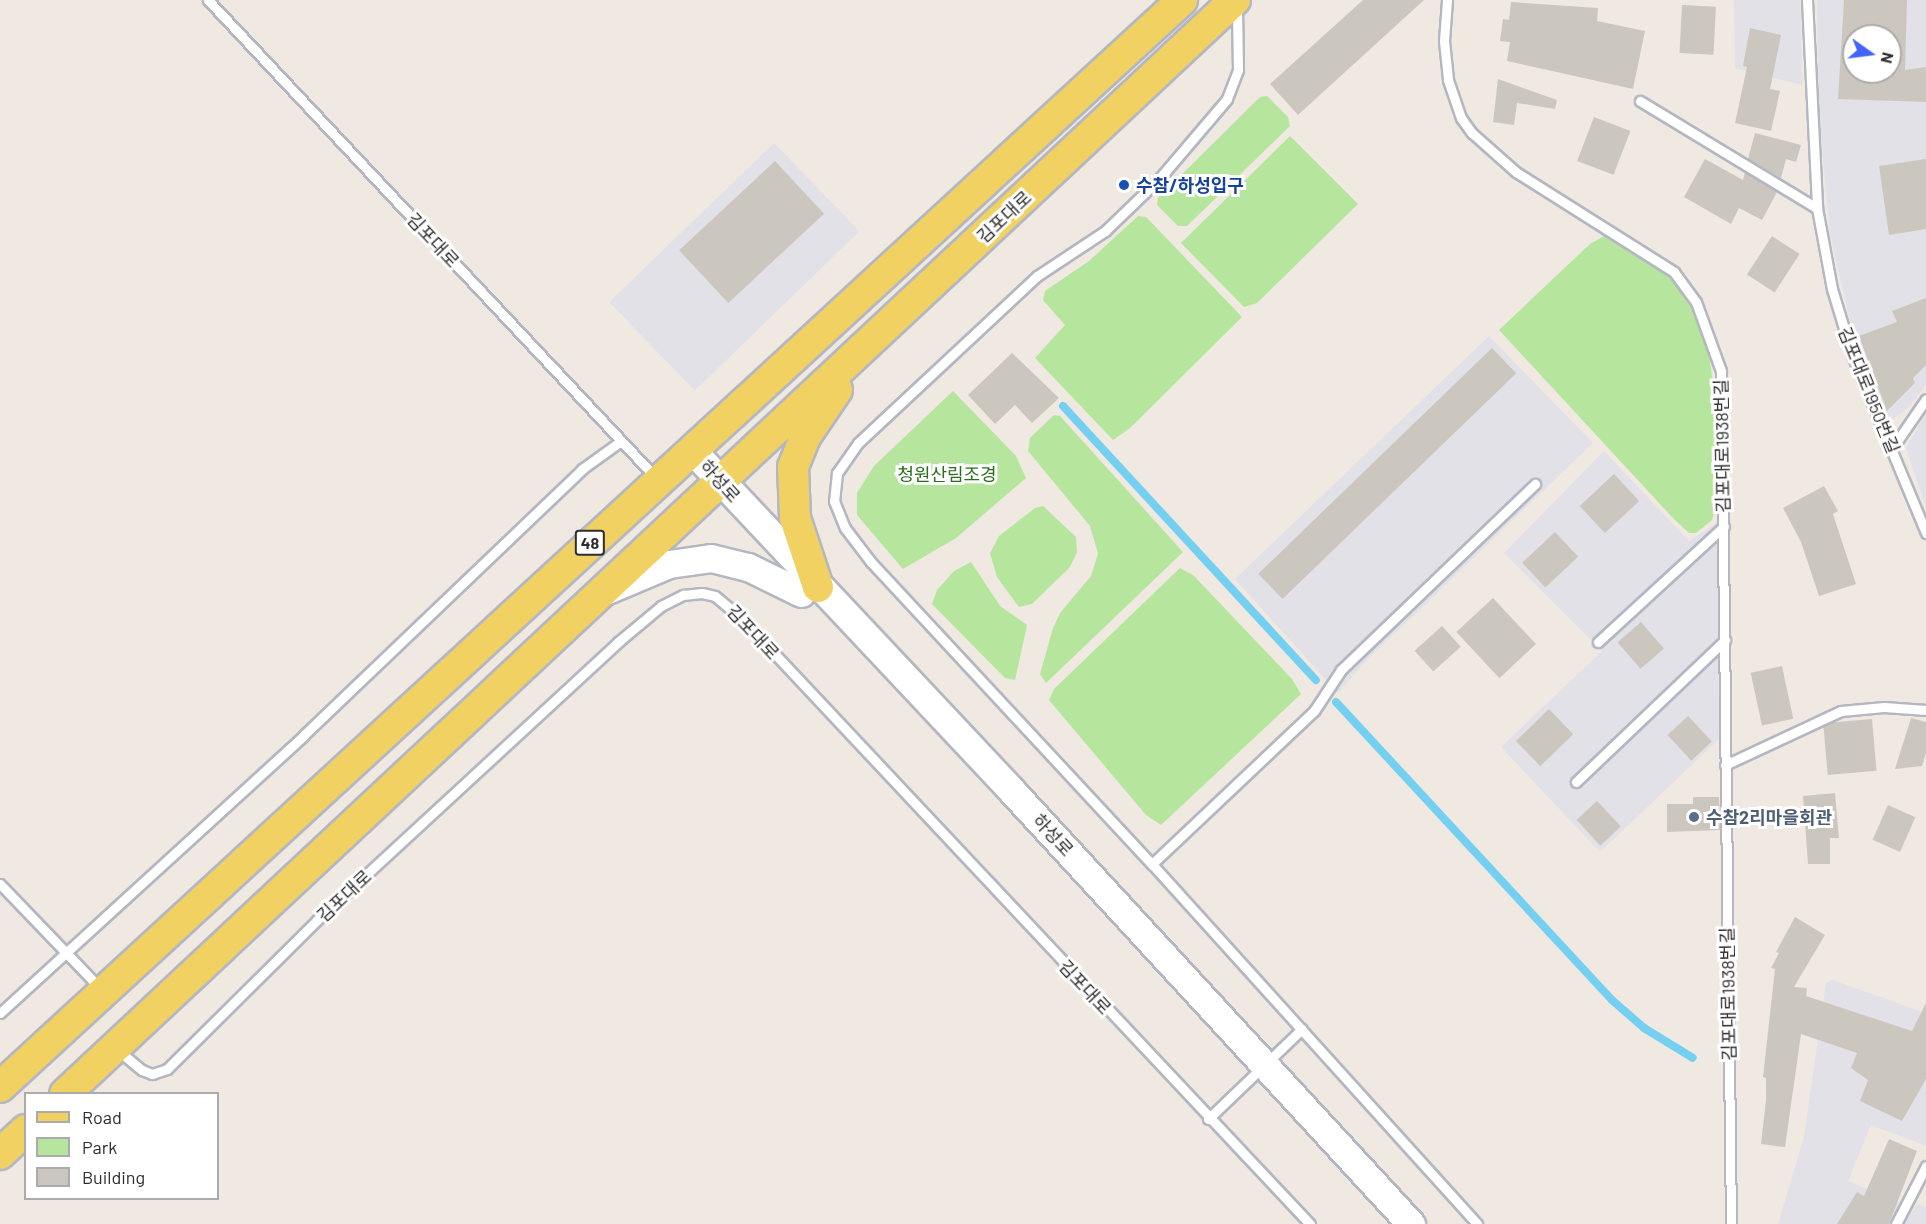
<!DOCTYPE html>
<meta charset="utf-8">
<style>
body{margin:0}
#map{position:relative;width:1926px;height:1224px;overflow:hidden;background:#efe9e1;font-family:Barlow,"Noto Sans KR",sans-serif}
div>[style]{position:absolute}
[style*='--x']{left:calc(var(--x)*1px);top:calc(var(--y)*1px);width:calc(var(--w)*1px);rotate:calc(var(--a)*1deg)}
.industrial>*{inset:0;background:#e3e1e8;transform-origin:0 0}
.green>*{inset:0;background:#b6e59e}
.stream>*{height:8px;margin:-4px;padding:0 4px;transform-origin:4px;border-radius:4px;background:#75cff0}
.building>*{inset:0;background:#cbc7bf;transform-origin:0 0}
.roads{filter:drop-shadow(2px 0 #b4b7c1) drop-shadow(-2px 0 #b4b7c1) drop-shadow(0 2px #b4b7c1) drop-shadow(0 -2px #b4b7c1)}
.lane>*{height:9px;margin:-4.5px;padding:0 4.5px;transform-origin:4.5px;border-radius:4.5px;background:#fff}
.secondary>*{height:27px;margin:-13.5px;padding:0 13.5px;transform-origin:13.5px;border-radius:13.5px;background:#fff}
.primary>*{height:30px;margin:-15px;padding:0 15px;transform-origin:15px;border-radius:15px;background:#f2d163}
.dots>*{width:16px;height:16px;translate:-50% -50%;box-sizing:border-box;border:3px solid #fff;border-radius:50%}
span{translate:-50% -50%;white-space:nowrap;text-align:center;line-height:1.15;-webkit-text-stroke:6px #fff;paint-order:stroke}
.shield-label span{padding:2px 4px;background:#fff;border:2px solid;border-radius:4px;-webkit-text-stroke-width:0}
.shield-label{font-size:16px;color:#2e2e2e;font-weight:700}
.transit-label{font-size:18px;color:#164399;font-weight:700}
.left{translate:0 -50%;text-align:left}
.street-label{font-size:18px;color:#2e2e2e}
.park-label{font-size:18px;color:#2c6e1b}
.service-label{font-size:18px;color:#4e5e75;font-weight:700}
.legend{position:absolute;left:24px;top:1092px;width:195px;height:108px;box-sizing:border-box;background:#fff;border:2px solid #ababab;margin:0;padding:8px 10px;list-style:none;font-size:18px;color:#2e2e2e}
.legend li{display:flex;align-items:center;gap:12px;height:30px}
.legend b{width:30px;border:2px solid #ababab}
.north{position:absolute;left:1842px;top:24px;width:60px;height:60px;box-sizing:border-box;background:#fff;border:2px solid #ababab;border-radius:50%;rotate:104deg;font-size:16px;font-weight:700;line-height:24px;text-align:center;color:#2e2e2e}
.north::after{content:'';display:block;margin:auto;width:21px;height:27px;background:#4264fb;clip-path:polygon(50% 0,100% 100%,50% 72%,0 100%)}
</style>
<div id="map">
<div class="industrial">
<i style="clip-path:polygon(1734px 0,1800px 0,1802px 85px,1735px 68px)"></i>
<i style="clip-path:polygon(evenodd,1817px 0,1926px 0,1926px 385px,1910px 406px,1889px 422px,1853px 334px,1830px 235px,1819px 115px,1817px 0,1854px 36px,1890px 36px,1890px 72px,1854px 72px,1854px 36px)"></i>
<i style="left:774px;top:143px;width:123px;height:229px;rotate:46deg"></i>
<i style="clip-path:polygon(1489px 336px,1593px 443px,1364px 663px,1338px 693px,1235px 579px)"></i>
<i style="clip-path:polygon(1926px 414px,1926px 508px,1906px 448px)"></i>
<i style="clip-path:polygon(1604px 451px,1689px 541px,1718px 522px,1719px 739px,1600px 852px,1501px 747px,1602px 651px,1504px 553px)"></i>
<i style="clip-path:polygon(1832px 980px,1926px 1013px,1926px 1146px,1871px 1125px,1848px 1181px,1901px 1203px,1891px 1224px,1778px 1224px,1804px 1137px,1826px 983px)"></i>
<i style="clip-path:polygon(1917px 1204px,1926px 1207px,1926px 1224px,1904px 1224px)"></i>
</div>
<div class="green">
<i style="clip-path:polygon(1267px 96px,1288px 117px,1290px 126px,1187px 226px,1178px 226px,1157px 205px,1158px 198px,1260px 97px)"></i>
<i style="clip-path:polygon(1290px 136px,1358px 204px,1257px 303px,1244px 307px,1181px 243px)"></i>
<i style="clip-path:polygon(1138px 216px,1146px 217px,1242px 317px,1130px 428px,1113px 440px,1035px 358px,1065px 325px,1043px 300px,1045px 291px,1089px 261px)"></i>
<i style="clip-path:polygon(1604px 236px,1653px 263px,1673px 281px,1693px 311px,1708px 347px,1717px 411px,1715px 511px,1712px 520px,1696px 533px,1689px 533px,1673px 518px,1499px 330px,1590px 244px)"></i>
<i style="clip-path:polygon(953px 391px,1016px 456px,1026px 478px,956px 538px,903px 569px,857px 515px,857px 493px,874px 466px)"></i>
<i style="clip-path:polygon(1054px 415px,1060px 416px,1183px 552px,1046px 683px,1040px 674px,1053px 628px,1060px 613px,1091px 576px,1098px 554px,1090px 526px,1028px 451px,1030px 438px)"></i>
<i style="clip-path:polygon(1043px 506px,1076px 537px,1077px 552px,1070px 567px,1032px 604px,1019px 607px,997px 577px,990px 553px,999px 536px,1035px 508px)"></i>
<i style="clip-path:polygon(971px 562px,1000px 606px,1027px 625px,1015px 680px,1005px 678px,932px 604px,937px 590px,954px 571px)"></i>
<i style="clip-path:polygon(1180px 568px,1193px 575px,1292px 679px,1301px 694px,1161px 825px,1146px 815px,1049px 700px,1054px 689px)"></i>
</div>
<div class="stream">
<i style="--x:1063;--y:406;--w:373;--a:47.3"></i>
<i style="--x:1336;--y:702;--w:406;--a:47.2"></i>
<i style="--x:1612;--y:1000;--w:43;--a:41.2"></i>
<i style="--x:1644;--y:1028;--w:57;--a:31.5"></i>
</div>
<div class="building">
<i style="clip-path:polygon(1363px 0,1424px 0,1298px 115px,1270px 84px)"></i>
<i style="clip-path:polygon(evenodd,1844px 0,1907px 0,1905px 70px,1926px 67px,1926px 102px,1838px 99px,1844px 0,1854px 36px,1890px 36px,1890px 72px,1854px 72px,1854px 36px)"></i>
<i style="clip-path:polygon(1511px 2px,1598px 8px,1597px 21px,1645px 31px,1633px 89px,1507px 61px,1510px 42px,1500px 41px,1503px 19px,1509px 20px)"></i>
<i style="left:1682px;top:5px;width:34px;height:48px;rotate:3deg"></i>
<i style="clip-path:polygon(1750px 28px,1781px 35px,1770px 89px,1780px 91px,1771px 131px,1735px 123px,1747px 67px,1743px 66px)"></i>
<i style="clip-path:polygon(1498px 79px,1557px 100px,1555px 109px,1517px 103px,1514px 125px,1493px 122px)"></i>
<i style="left:1594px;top:117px;width:39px;height:47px;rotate:21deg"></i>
<i style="clip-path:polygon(1755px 133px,1801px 145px,1796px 162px,1786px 159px,1781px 178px,1748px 159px)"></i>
<i style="clip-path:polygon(1705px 159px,1743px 180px,1745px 172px,1777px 192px,1762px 220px,1739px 208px,1731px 224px,1684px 197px)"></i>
<i style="clip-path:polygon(1926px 159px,1926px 229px,1889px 235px,1879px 166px)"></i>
<i style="left:775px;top:161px;width:72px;height:131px;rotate:47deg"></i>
<i style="left:1772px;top:236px;width:33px;height:46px;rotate:33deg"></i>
<i style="clip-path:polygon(1926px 298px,1926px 365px,1913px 378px,1915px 383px,1887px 411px,1859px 336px,1897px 322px,1892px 311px)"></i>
<i style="left:1492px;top:348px;width:35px;height:325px;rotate:46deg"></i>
<i style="clip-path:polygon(1012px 353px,1059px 398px,1032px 423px,1015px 405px,995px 424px,968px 395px)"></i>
<i style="left:1614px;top:474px;width:37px;height:47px;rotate:47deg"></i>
<i style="clip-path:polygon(1824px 486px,1838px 511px,1833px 514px,1856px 584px,1819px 596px,1801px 542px,1783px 508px)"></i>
<i style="left:1555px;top:532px;width:34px;height:45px;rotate:47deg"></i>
<i style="left:1493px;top:598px;width:63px;height:50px;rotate:47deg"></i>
<i style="left:1641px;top:622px;width:35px;height:31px;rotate:49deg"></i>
<i style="left:1442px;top:626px;width:28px;height:37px;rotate:48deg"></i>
<i style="left:1782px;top:666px;width:54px;height:32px;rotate:78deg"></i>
<i style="left:1549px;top:709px;width:35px;height:46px;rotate:46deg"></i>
<i style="left:1688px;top:716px;width:35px;height:28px;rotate:47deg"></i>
<i style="clip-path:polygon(1911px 718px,1926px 722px,1926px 753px,1922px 766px,1895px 769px)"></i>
<i style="left:1872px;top:719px;width:52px;height:49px;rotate:85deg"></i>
<i style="clip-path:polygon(1835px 793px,1839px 838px,1830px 838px,1830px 864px,1808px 864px,1803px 796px)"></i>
<i style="clip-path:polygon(1693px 797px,1719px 797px,1720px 830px,1667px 832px,1667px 804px,1693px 804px)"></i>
<i style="left:1597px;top:801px;width:35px;height:28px;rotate:47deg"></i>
<i style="left:1888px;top:805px;width:30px;height:38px;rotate:24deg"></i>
<i style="clip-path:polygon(1795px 917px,1825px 935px,1794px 987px,1807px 988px,1806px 996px,1912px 1031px,1926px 1003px,1926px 1079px,1902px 1121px,1860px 1101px,1868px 1080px,1851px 1068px,1857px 1053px,1801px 1034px,1785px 1147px,1761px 1144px,1766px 1100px,1766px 1078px,1763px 1077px,1775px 969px,1771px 968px,1779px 953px,1776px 952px)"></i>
<i style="clip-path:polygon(1889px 1139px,1917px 1151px,1889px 1224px,1837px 1224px,1857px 1192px,1864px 1196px)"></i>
</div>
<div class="roads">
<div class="lane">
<i style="--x:208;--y:0;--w:657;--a:46.85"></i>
<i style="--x:1447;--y:0;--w:41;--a:94.2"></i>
<i style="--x:1444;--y:41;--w:39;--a:84"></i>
<i style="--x:1448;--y:80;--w:40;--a:71.1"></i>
<i style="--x:1461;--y:118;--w:19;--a:54"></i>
<i style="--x:1472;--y:133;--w:59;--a:41.6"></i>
<i style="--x:1516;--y:172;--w:187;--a:32.3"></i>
<i style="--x:1674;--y:272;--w:37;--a:54"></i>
<i style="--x:1696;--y:302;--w:73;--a:70.1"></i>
<i style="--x:1721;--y:371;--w:853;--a:89.33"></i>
<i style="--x:1807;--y:0;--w:208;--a:87.2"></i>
<i style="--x:1817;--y:208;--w:82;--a:79.5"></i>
<i style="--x:1832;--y:289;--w:69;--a:73.1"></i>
<i style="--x:1852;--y:355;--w:193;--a:67.4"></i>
<i style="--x:1237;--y:7;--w:63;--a:89.1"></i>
<i style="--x:1238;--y:70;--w:31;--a:111"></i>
<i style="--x:1227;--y:99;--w:105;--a:130.4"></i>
<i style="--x:1159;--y:179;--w:75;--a:136.1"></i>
<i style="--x:1105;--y:231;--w:82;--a:146.5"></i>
<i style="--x:1037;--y:276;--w:245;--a:137"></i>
<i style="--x:858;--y:443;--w:37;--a:125"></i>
<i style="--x:837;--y:473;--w:28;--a:96"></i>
<i style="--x:834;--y:501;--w:29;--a:68"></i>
<i style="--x:845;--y:528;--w:43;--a:52.6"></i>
<i style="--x:871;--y:562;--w:413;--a:47.1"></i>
<i style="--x:1152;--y:864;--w:485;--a:47.9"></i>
<i style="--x:1640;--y:101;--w:207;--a:31.2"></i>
<i style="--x:1893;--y:447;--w:58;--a:-55.5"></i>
<i style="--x:1598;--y:642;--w:171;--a:-42.6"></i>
<i style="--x:1725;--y:765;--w:128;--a:-25"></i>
<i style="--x:1841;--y:711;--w:43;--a:-5.3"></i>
<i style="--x:1884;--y:707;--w:42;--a:4.1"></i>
<i style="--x:1576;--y:782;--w:206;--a:-43.6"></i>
<i style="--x:1152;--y:864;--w:223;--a:-43.4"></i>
<i style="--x:1314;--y:711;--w:49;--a:-56.6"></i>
<i style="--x:1341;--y:670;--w:269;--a:-43.8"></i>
<i style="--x:0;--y:884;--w:144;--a:46.1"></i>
<i style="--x:0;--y:1013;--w:412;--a:-42.4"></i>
<i style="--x:304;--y:735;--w:385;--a:-43.7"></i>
<i style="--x:582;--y:469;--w:48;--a:-35.7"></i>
<i style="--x:119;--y:1051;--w:30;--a:40"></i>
<i style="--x:142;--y:1070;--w:11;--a:22"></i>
<i style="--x:152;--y:1074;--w:16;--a:-18"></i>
<i style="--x:167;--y:1069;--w:211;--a:-44.8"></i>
<i style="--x:317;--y:920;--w:410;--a:-42.7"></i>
<i style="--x:618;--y:642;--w:56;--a:-39.9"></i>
<i style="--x:661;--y:606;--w:25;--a:-27"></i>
<i style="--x:683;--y:595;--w:19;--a:-6"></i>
<i style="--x:702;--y:593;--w:13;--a:13"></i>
<i style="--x:715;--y:596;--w:35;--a:40"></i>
<i style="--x:742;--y:619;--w:830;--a:46.81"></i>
<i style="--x:1208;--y:1119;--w:130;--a:-43.8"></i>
<i style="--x:1896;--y:1224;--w:65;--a:-62.7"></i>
</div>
<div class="secondary">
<i style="--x:692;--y:450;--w:468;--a:46.8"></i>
<i style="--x:1012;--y:791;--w:589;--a:47.34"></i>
<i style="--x:607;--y:590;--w:67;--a:-22.8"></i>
<i style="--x:669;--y:564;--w:42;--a:-8.1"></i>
<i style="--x:711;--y:558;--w:38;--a:14"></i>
<i style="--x:748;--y:567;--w:59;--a:26.1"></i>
</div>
<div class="primary">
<i style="--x:818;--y:587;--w:73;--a:-108.4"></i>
<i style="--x:795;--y:518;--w:51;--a:-92.2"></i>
<i style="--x:793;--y:467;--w:32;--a:-68"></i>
<i style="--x:805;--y:437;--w:57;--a:-55.8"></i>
<i style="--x:0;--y:1087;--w:1606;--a:-42.6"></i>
<i style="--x:65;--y:1094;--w:1602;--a:-43.08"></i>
<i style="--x:0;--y:1154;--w:35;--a:-43"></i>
</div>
</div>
<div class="dots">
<i style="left:1124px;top:185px;background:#1a4fb4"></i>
<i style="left:1694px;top:817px;background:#5c6f8a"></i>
</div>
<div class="shield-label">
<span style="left:590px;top:543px">48</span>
</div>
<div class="transit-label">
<span class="left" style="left:1136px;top:185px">수참/하성입구</span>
</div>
<div class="street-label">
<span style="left:1004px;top:217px;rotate:-43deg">김포대로</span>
<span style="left:433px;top:240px;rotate:47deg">김포대로</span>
<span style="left:1869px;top:390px;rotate:68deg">김포대로1950번길</span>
<span style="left:1722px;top:446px;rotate:-91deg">김포대로1938번길</span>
<span style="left:720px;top:481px;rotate:48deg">하성로</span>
<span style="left:753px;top:632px;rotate:47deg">김포대로</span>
<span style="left:1053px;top:835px;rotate:47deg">하성로</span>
<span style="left:344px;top:896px;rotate:-43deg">김포대로</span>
<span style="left:1085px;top:987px;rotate:47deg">김포대로</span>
<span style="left:1728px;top:994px;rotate:-91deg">김포대로1938번길</span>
</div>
<div class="park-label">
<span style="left:947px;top:474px">청원산림조경</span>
</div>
<div class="service-label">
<span class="left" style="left:1706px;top:817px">수참2리마을회관</span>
</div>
<ul class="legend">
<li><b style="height:8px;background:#f2d163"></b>Road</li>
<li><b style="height:16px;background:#b6e59e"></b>Park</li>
<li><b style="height:16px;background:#cbc7bf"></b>Building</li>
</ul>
<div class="north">N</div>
</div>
